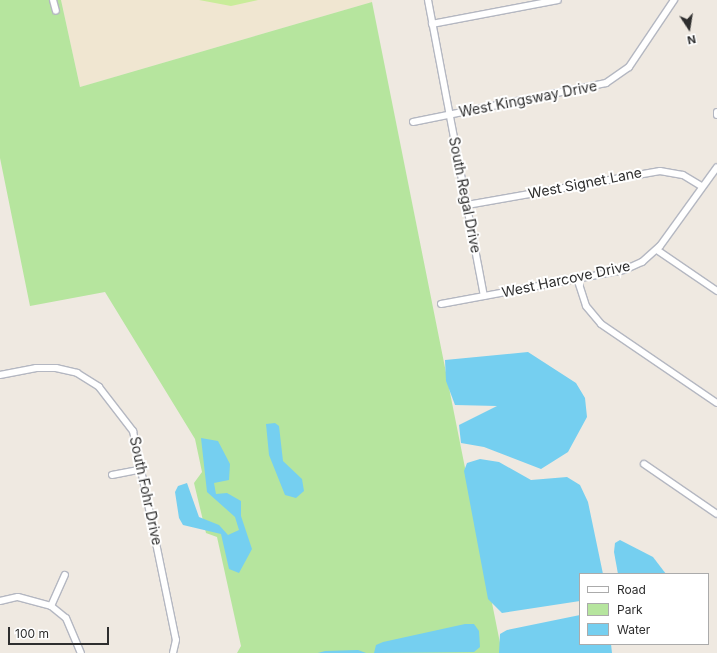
<!DOCTYPE html>
<style>
body{margin:0}
#map{position:relative;width:717px;height:653px;overflow:hidden;background:#efe9e1;font-family:Inter,sans-serif}
div>[style]{position:absolute}
[style*='--x']{left:calc(var(--x)*1px);top:calc(var(--y)*1px);width:calc(var(--w)*1px);rotate:calc(var(--a)*1deg)}
.education>*{inset:0;background:#f0e6d1}
.green>*{inset:0;background:#b6e59e}
.pitch>*{inset:0;background:#c9ec9a}
.water>*{inset:0;background:#75cff0}
.roads{filter:drop-shadow(1px 0 #b4b7c1) drop-shadow(-1px 0 #b4b7c1) drop-shadow(0 1px #b4b7c1) drop-shadow(0 -1px #b4b7c1)}
.street>*{height:6px;margin:-3px;padding:0 3px;transform-origin:3px;border-radius:3px;background:#fff}
span{translate:-50% -50%;white-space:nowrap;text-align:center;line-height:1.15;-webkit-text-stroke:4px #fff;paint-order:stroke}
.street-label{font-size:14px;color:#2e2e2e}
.legend{position:absolute;left:579px;top:573px;width:130px;height:72px;box-sizing:border-box;background:#fff;border:1px solid #ababab;margin:0;padding:5px 7px;list-style:none;font-size:12px;color:#2e2e2e}
.legend li{display:flex;align-items:center;gap:8px;height:20px}
.legend b{width:20px;border:1px solid #ababab}
.north{position:absolute;left:669px;top:8px;width:40px;height:40px;-webkit-text-stroke:3px #fff;paint-order:stroke;rotate:168deg;font-size:11px;font-weight:700;line-height:16px;text-align:center;color:#2e2e2e}
.north::after{content:'';display:block;margin:auto;width:14px;height:18px;background:#2e2e2e;clip-path:polygon(50% 0,100% 100%,50% 72%,0 100%)}
.scale{position:absolute;left:8px;top:627px;width:101px;height:18px;box-sizing:border-box;border:2px solid #2e2e2e;border-top:0;padding-left:5px;font-size:12px;line-height:14px;white-space:nowrap;color:#2e2e2e;-webkit-text-stroke:3px #fff;paint-order:stroke}
</style>
<div id="map">
<div class="education">
<i style="clip-path:polygon(61px 0,372px 0,372px 2px,80px 87px)"></i>
</div>
<div class="green">
<i style="clip-path:polygon(0 0,61px 0,80px 87px,372px 2px,502px 653px,237px 653px,241px 646px,217px 537px,206px 533px,194px 483px,202px 472px,195px 439px,105px 292px,30px 306px,0 158px)"></i>
</div>
<div class="pitch">
<i style="clip-path:polygon(199px 0,258px 0,231px 6px)"></i>
</div>
<div class="water">
<i style="clip-path:polygon(528px 352px,576px 383px,585px 398px,587px 417px,568px 452px,541px 469px,484px 447px,461px 443px,459px 425px,497px 406px,455px 405px,446px 381px,445px 360px)"></i>
<i style="clip-path:polygon(275px 423px,279px 426px,283px 461px,302px 479px,304px 491px,296px 498px,285px 495px,269px 455px,266px 424px)"></i>
<i style="clip-path:polygon(201px 438px,218px 441px,230px 464px,229px 480px,214px 483px,216px 494px,227px 493px,241px 501px,241px 516px,252px 549px,239px 573px,229px 569px,221px 534px,183px 525px,179px 518px,175px 492px,178px 486px,187px 483px,199px 517px,219px 525px,228px 535px,239px 530px,235px 517px,207px 492px)"></i>
<i style="clip-path:polygon(480px 459px,499px 462px,531px 480px,567px 477px,580px 485px,588px 502px,603px 574px,580px 574px,580px 601px,502px 613px,488px 599px,464px 471px,467px 463px)"></i>
<i style="clip-path:polygon(620px 540px,653px 557px,666px 574px,618px 574px,614px 552px,615px 543px)"></i>
<i style="clip-path:polygon(580px 615px,580px 644px,611px 644px,612px 653px,499px 653px,500px 634px,507px 630px)"></i>
<i style="clip-path:polygon(465px 624px,474px 624px,479px 631px,480px 647px,474px 652px,374px 653px,376px 645px,383px 642px)"></i>
<i style="clip-path:polygon(358px 650px,366px 653px,318px 653px,325px 651px)"></i>
</div>
<div class="roads">
<div class="street">
<i style="--x:53;--y:0;--w:11;--a:75"></i>
<i style="--x:428;--y:0;--w:301;--a:79.3"></i>
<i style="--x:432;--y:24;--w:128;--a:-10.8"></i>
<i style="--x:717;--y:112;--w:3;--a:90"></i>
<i style="--x:413;--y:122;--w:197;--a:-11.4"></i>
<i style="--x:606;--y:83;--w:28;--a:-35"></i>
<i style="--x:629;--y:67;--w:81;--a:-56.1"></i>
<i style="--x:467;--y:205;--w:196;--a:-10"></i>
<i style="--x:660;--y:171;--w:23;--a:10"></i>
<i style="--x:683;--y:175;--w:21;--a:31"></i>
<i style="--x:657;--y:250;--w:73;--a:34.3"></i>
<i style="--x:577;--y:278;--w:29;--a:72"></i>
<i style="--x:586;--y:306;--w:23;--a:50"></i>
<i style="--x:601;--y:324;--w:140;--a:34.3"></i>
<i style="--x:441;--y:304;--w:186;--a:-10.5"></i>
<i style="--x:624;--y:270;--w:20;--a:-24"></i>
<i style="--x:642;--y:262;--w:24;--a:-42"></i>
<i style="--x:660;--y:246;--w:97;--a:-54.2"></i>
<i style="--x:0;--y:375;--w:37;--a:-11"></i>
<i style="--x:36;--y:368;--w:20;--a:0"></i>
<i style="--x:56;--y:368;--w:22;--a:13"></i>
<i style="--x:77;--y:373;--w:26;--a:32"></i>
<i style="--x:99;--y:387;--w:56;--a:52.3"></i>
<i style="--x:133;--y:431;--w:213;--a:78.4"></i>
<i style="--x:176;--y:640;--w:13;--a:103"></i>
<i style="--x:644;--y:464;--w:88;--a:34.4"></i>
<i style="--x:112;--y:475;--w:31;--a:-11"></i>
<i style="--x:0;--y:601;--w:18;--a:-13"></i>
<i style="--x:18;--y:597;--w:34;--a:15"></i>
<i style="--x:51;--y:606;--w:19;--a:39"></i>
<i style="--x:66;--y:618;--w:38;--a:67"></i>
<i style="--x:51;--y:606;--w:34;--a:-66"></i>
</div>
</div>
<div class="street-label">
<span style="left:528px;top:99px;rotate:-11deg">West Kingsway Drive</span>
<span style="left:585px;top:183px;rotate:-11deg">West Signet Lane</span>
<span style="left:465px;top:195px;rotate:79deg">South Regal Drive</span>
<span style="left:566px;top:279px;rotate:-12deg">West Harcove Drive</span>
<span style="left:146px;top:491px;rotate:78deg">South Fohr Drive</span>
</div>
<ul class="legend">
<li><b style="height:5px;background:#fff"></b>Road</li>
<li><b style="height:11px;background:#b6e59e"></b>Park</li>
<li><b style="height:11px;background:#75cff0"></b>Water</li>
</ul>
<div class="north">N</div>
<div class="scale">100 m</div>
</div>
